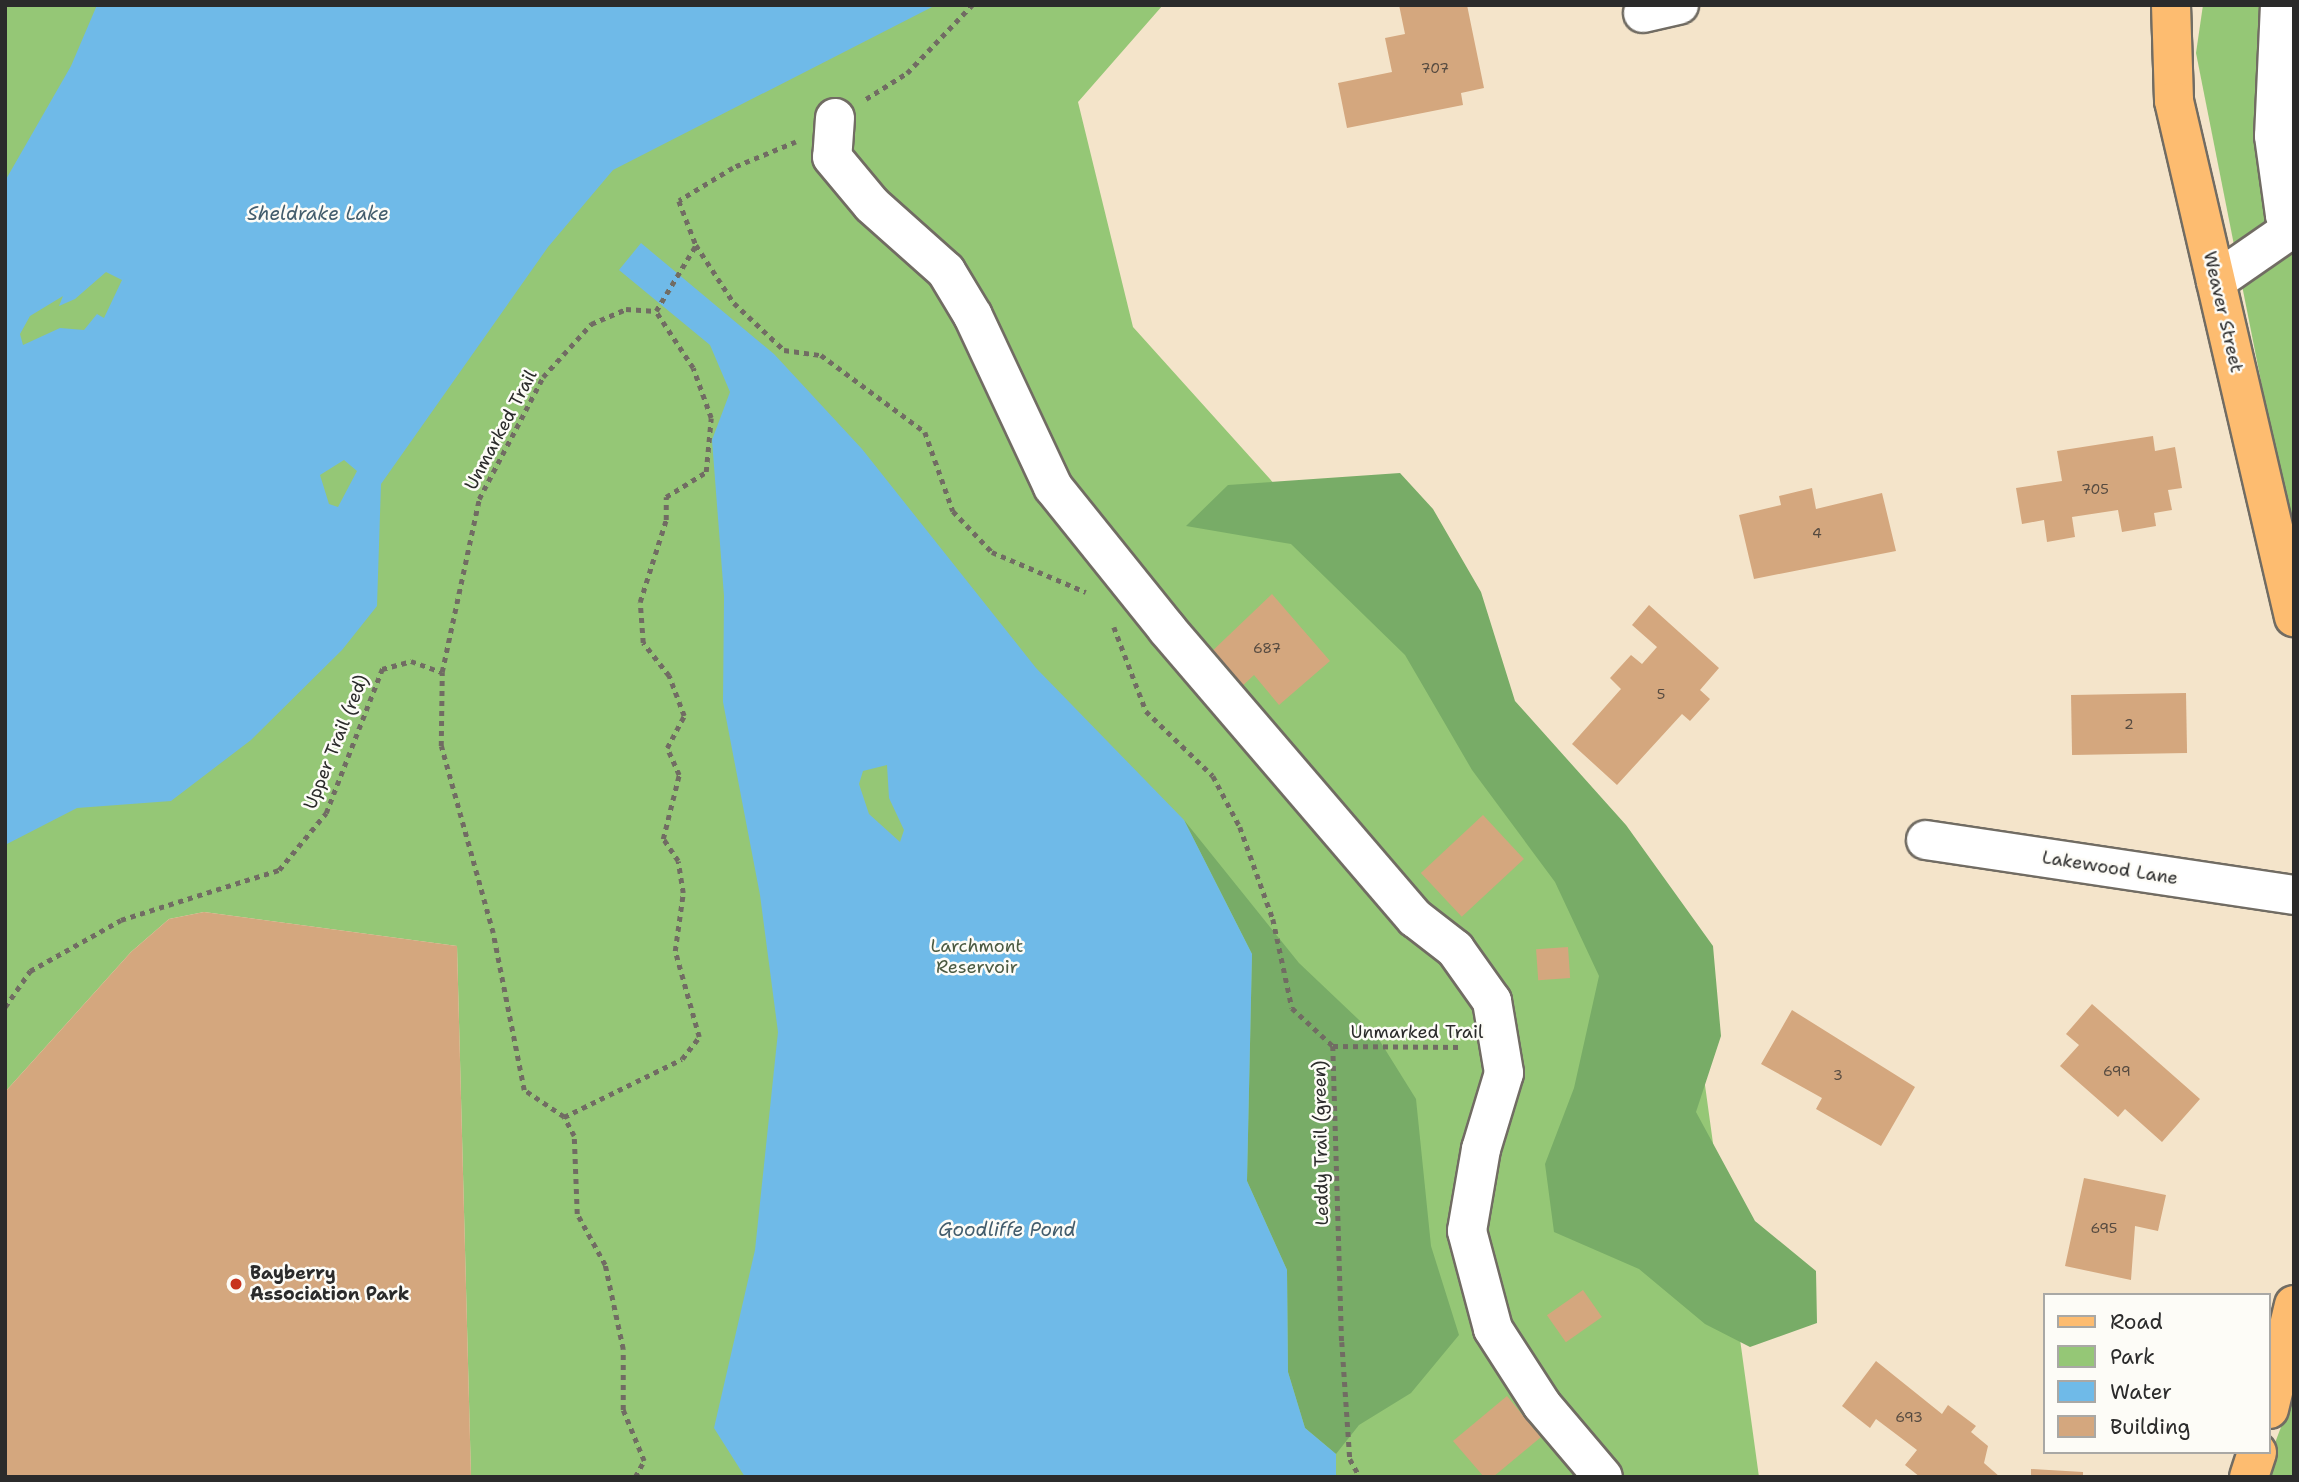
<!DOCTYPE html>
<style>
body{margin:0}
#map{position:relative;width:2299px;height:1482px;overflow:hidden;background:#f4e4ca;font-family:"Shantell Sans",sans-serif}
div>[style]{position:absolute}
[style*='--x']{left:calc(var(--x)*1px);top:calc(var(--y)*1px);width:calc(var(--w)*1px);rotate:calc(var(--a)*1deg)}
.green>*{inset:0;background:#95c776}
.forest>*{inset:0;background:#78ac67}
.water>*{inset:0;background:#6fbae8}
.building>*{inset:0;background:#d4a77e;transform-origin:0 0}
.path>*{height:4.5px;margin-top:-2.25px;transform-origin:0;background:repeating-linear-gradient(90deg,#716c63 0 5px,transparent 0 10px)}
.roads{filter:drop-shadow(2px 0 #716c63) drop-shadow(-2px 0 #716c63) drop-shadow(0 2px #716c63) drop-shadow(0 -2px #716c63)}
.minor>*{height:38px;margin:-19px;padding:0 19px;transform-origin:19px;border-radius:19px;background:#fff}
.major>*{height:38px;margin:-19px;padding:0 19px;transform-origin:19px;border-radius:19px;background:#fdbc70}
.dots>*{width:19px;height:19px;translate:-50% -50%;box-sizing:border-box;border:4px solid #fdfcf7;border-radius:50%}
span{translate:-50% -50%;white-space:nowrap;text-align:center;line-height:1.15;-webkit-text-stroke:5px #fdfcf7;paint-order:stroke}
.number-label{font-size:14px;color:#554a40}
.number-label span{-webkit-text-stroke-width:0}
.street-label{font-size:18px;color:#2b2b2b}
.park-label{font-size:18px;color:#4b5a42}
.poi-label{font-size:18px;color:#2b2b2b;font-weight:700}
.left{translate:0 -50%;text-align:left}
.water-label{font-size:19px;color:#435d6d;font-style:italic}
.frame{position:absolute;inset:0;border:7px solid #2b2b2b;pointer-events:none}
.legend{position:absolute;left:2043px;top:1293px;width:228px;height:161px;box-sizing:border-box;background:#fdfcf7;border:2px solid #a9a8a5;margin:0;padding:9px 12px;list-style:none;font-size:21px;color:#2b2b2b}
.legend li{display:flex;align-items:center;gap:14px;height:35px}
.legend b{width:35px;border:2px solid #a9a8a5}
</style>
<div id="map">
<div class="green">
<i style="clip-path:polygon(5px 5px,1163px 5px,1078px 102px,1133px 327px,1685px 940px,1759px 1477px,471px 1477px,457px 946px,204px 912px,169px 919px,131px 952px,5px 1092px)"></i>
<i style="clip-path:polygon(2203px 5px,2294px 5px,2294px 548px,2196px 53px)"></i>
<i style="clip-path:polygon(2294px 1393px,2294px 1477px,2262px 1477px)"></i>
</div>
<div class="forest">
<i style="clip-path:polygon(1400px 473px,1433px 509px,1481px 592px,1515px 701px,1626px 825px,1713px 946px,1721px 1036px,1696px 1112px,1755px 1221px,1816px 1271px,1817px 1323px,1750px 1347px,1705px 1324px,1639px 1269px,1554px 1232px,1545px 1164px,1574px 1088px,1599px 976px,1555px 882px,1472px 770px,1405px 655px,1291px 544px,1186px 526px,1228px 485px)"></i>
<i style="clip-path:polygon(1184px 820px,1299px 963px,1378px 1038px,1416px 1099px,1431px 1246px,1459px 1335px,1411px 1393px,1359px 1425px,1336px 1454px,1305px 1428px,1288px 1372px,1287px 1270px,1247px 1181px,1252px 954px)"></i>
</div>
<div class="water">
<i style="clip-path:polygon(evenodd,97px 5px,936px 5px,613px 170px,548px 247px,381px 484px,377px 606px,342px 650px,251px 740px,171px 801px,77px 808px,5px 845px,5px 181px,71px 66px,97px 5px,106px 272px,122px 280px,104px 318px,97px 314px,84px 330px,60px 328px,23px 345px,20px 334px,30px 316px,63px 296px,59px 306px,75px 299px,106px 272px,97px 5px,344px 460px,357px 471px,338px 507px,329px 504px,320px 475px,344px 460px)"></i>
<i style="clip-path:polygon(evenodd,641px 243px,774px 354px,862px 449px,1036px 668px,1184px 820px,1252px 954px,1247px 1181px,1287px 1270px,1288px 1372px,1305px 1428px,1336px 1454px,1336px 1477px,745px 1477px,714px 1428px,755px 1250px,778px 1032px,760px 895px,723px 702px,724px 596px,712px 440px,730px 392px,710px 345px,619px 270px,641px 243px,887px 765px,889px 798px,904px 830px,900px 842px,869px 814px,859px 784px,863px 771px,887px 765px)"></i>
</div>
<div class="building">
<i style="clip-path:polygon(1399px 5px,1467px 5px,1484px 88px,1461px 93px,1463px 105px,1347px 128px,1338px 83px,1392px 72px,1385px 38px,1405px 34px)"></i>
<i style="clip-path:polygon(2153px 436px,2155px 451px,2175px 447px,2182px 488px,2168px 490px,2172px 510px,2154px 513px,2156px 526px,2122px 532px,2118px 510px,2072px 517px,2075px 537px,2047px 542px,2044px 520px,2022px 524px,2016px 488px,2062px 481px,2057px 451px)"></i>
<i style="clip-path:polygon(1812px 488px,1816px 509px,1882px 493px,1896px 551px,1754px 579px,1739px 515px,1781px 505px,1779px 496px)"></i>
<i style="clip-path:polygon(1272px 594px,1330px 661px,1279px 705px,1254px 675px,1238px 690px,1207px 656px)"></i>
<i style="clip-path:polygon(1649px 605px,1719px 668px,1700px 690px,1710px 699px,1690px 721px,1682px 714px,1617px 785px,1572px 744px,1621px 689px,1610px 678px,1631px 655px,1642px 664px,1657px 647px,1632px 625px)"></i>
<i style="left:2186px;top:693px;width:60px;height:115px;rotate:89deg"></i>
<i style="left:1483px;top:815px;width:60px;height:85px;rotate:47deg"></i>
<i style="clip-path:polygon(204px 912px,457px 946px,471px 1477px,5px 1477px,5px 1092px,131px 952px,169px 919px)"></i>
<i style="left:1568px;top:947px;width:31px;height:32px;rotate:86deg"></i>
<i style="clip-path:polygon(2092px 1004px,2200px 1099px,2162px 1142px,2125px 1109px,2118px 1117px,2060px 1066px,2079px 1045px,2066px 1034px)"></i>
<i style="clip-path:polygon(1792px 1010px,1915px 1087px,1881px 1146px,1816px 1109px,1822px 1098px,1761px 1064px)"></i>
<i style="clip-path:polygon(2084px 1178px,2166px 1195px,2158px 1231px,2135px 1226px,2131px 1280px,2065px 1266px)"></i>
<i style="left:1583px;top:1290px;width:33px;height:44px;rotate:55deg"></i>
<i style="clip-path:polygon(1876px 1361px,1942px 1414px,1948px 1405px,1976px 1426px,1971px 1432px,1988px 1446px,1984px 1463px,2000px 1477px,1920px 1477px,1905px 1465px,1917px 1450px,1876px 1419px,1870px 1428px,1842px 1406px)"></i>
<i style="clip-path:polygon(1507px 1396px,1541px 1437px,1493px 1477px,1484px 1477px,1453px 1441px)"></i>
<i style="clip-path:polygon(2031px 1469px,2083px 1472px,2083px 1477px,2031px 1477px)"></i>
</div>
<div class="path">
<i style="--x:866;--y:99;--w:49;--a:-32.4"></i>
<i style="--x:907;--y:73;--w:94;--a:-46.3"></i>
<i style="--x:796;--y:142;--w:68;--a:157.6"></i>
<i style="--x:733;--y:168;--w:63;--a:148.6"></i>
<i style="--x:679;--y:201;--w:47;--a:68.9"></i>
<i style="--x:696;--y:245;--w:69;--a:56.8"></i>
<i style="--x:734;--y:303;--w:69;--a:43.2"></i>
<i style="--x:784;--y:350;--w:37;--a:8"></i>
<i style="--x:821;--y:355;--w:129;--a:36.5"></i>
<i style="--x:925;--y:432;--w:84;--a:70.5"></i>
<i style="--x:953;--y:511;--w:57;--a:46.4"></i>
<i style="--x:992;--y:552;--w:102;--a:23.1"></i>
<i style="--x:656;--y:311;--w:77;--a:-58.8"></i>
<i style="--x:1114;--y:627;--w:90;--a:69.1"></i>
<i style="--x:1146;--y:711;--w:93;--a:44.1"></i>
<i style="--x:1213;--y:776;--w:58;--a:62.1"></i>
<i style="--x:1240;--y:827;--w:98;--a:70.3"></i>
<i style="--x:1273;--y:919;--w:91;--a:77.9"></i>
<i style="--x:1292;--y:1008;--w:56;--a:42.8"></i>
<i style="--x:1333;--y:1046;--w:296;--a:88.3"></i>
<i style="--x:1342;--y:1342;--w:117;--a:86.1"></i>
<i style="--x:1350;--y:1459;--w:21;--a:61"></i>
<i style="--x:5;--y:1007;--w:44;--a:-55.2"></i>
<i style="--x:30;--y:971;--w:104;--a:-29.3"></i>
<i style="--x:121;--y:920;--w:166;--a:-17.6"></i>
<i style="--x:279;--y:870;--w:74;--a:-50.5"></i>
<i style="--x:326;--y:813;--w:155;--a:-68.7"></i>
<i style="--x:382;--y:669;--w:30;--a:-15"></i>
<i style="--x:411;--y:661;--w:33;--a:20"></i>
<i style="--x:1333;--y:1046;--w:129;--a:0.4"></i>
<i style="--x:564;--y:1117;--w:131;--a:-26.2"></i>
<i style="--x:682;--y:1059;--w:28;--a:-52"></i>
<i style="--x:699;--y:1037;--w:89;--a:-105.6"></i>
<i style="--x:675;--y:951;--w:59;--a:-82.1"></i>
<i style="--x:683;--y:893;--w:32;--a:-99"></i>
<i style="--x:678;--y:861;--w:27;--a:-124"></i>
<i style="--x:663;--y:839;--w:66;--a:-76"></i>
<i style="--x:679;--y:775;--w:30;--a:-114"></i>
<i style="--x:667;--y:748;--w:36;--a:-62"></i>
<i style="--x:684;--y:716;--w:43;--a:-110.6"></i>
<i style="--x:669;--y:676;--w:42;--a:-128.2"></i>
<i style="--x:643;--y:643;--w:41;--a:-94.2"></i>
<i style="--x:640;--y:602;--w:86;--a:-72.4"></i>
<i style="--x:666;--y:520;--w:23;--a:-90"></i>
<i style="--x:666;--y:497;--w:47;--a:-32"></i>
<i style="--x:706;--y:472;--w:54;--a:-84.7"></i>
<i style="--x:711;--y:418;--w:53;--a:-109.8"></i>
<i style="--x:693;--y:368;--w:67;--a:-123.5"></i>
<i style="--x:635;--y:1477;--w:18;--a:-61"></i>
<i style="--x:644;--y:1461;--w:55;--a:-112.4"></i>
<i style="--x:623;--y:1410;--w:61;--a:-90"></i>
<i style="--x:623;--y:1349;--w:86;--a:-102.1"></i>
<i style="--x:605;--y:1265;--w:58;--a:-118.8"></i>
<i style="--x:577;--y:1214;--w:78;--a:-92.2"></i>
<i style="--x:574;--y:1136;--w:21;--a:-118"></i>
<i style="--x:564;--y:1117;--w:48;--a:-146"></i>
<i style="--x:524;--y:1090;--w:160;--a:-101.2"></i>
<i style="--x:493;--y:933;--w:194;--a:-105.5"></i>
<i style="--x:441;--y:746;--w:74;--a:-89.2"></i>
<i style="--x:442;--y:672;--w:177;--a:-77.9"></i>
<i style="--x:479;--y:499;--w:138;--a:-62.3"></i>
<i style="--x:543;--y:377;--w:72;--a:-47.8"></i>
<i style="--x:591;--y:324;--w:38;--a:-23"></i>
<i style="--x:626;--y:309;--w:30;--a:4"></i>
</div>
<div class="roads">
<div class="minor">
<i style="--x:2280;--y:5;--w:131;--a:92.6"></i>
<i style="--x:2274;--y:136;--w:80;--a:82.1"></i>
<i style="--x:2285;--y:215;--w:14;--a:51"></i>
<i style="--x:1643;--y:13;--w:37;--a:-13"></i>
<i style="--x:835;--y:118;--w:39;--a:94"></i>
<i style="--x:832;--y:157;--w:62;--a:50.2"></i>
<i style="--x:872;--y:205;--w:99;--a:41.7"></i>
<i style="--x:946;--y:271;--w:52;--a:59"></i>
<i style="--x:973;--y:316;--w:189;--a:64.9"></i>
<i style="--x:1053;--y:487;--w:182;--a:51.2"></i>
<i style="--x:1167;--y:629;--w:381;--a:49.4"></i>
<i style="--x:1415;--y:918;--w:51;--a:37.8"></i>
<i style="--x:1455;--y:949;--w:64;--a:54.6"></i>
<i style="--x:1492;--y:1001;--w:73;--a:80.5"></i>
<i style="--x:1504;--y:1073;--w:79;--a:106.8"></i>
<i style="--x:1481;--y:1149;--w:83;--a:99.7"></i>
<i style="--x:1467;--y:1231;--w:101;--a:75.1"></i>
<i style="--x:1493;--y:1329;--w:90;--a:57.2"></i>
<i style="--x:1542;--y:1405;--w:94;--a:49.7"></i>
<i style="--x:2216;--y:281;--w:95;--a:-34.7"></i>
<i style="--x:1926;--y:840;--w:372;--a:8.5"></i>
</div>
<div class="major">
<i style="--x:2171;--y:5;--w:96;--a:88.2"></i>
<i style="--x:2174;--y:101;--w:530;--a:76.91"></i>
<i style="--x:2269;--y:1409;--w:107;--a:-76.5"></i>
<i style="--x:2249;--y:1477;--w:26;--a:-72"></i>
</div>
</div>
<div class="dots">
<i style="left:236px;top:1284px;background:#c8321e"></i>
</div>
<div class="number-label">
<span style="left:1435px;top:68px">707</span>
<span style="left:2095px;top:489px">705</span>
<span style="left:1817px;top:533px">4</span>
<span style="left:1267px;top:648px">687</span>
<span style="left:1661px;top:694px">5</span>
<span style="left:2129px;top:724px">2</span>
<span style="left:2117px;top:1071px">699</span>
<span style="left:1838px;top:1075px">3</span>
<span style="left:2104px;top:1228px">695</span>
<span style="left:1909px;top:1417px">693</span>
</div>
<div class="street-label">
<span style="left:2223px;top:312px;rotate:77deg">Weaver Street</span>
<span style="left:501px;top:430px;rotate:-62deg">Unmarked Trail</span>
<span style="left:336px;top:742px;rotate:-68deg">Upper Trail (red)</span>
<span style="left:2110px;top:868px;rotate:9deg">Lakewood Lane</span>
<span style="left:1417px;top:1032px">Unmarked Trail</span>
<span style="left:1321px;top:1143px;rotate:-91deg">Leddy Trail (green)</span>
</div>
<div class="park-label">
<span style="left:977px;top:957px">Larchmont<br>Reservoir</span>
</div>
<div class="poi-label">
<span class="left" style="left:250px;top:1284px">Bayberry<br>Association Park</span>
</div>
<div class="water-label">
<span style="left:318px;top:214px">Sheldrake Lake</span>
<span style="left:1007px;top:1230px">Goodliffe Pond</span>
</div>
<div class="frame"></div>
<ul class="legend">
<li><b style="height:9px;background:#fdbc70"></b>Road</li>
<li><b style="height:19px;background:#95c776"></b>Park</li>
<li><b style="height:19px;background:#6fbae8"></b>Water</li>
<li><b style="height:19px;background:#d4a77e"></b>Building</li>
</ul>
</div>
